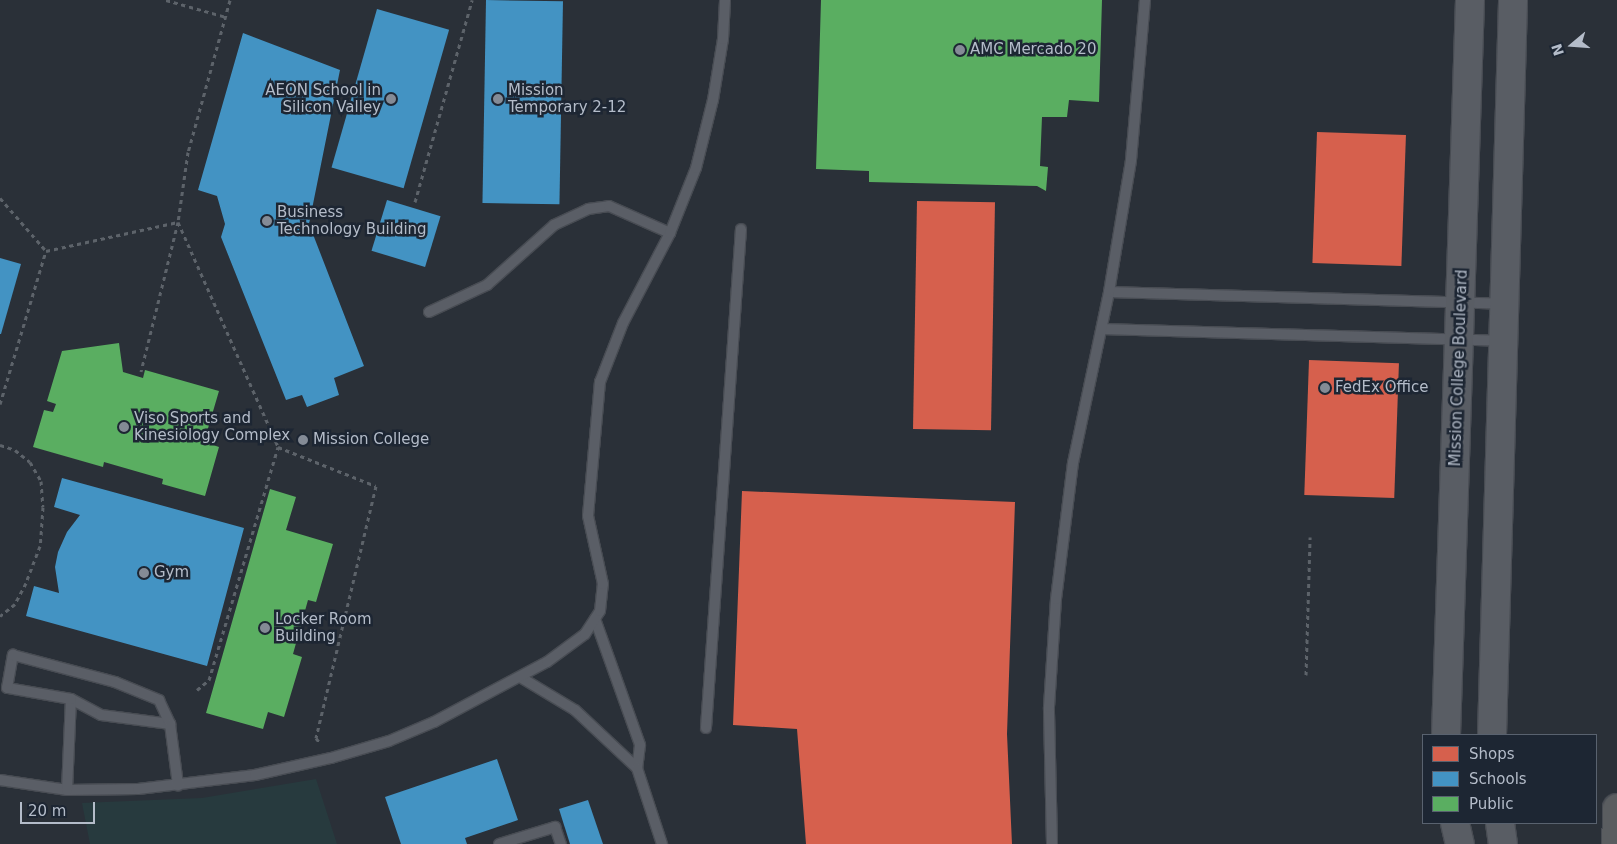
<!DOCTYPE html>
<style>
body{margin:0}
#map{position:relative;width:1617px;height:844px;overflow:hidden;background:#2a3038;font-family:"DejaVu Sans",sans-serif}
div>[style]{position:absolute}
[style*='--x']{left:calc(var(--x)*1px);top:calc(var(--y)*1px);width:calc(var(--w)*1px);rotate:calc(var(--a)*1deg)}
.green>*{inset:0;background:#273a3e}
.shops>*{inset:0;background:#d6604d;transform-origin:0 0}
.schools>*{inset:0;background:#4393c3;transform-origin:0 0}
.public>*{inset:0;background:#5aae61}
.path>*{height:3px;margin-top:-1.5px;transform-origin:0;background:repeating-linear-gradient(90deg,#5d636a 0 4px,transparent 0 8px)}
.roads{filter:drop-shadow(1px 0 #484c53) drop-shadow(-1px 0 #484c53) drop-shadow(0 1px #484c53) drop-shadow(0 -1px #484c53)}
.lane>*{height:10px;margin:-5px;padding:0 5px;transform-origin:5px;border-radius:5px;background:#5a5e66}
.secondary>*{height:28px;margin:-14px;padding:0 14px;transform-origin:14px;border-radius:14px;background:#595d64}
.highway>*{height:28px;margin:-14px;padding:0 14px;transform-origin:14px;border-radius:14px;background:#5a5d60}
.dots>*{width:14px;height:14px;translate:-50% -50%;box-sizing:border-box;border:2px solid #1d2633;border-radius:50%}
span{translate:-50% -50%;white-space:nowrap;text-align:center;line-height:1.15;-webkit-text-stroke:5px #1d2633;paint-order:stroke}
.poi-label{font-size:15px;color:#b4bcc9}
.left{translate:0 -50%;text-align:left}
.right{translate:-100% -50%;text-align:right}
.street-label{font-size:15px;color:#b4bcc9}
.legend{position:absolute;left:1422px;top:734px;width:175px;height:90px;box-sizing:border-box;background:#1d2633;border:1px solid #59626f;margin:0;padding:6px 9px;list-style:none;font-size:15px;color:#b4bcc9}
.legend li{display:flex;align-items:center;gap:10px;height:25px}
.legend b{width:25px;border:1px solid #59626f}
.north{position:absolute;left:1547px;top:20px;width:50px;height:50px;-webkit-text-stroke:4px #1d2633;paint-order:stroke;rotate:252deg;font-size:14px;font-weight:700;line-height:20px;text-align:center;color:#b4bcc9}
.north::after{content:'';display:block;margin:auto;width:18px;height:22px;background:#b4bcc9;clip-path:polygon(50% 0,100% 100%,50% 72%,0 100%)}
.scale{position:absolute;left:20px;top:802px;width:75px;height:22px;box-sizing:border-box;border:2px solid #b4bcc9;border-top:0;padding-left:6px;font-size:15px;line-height:18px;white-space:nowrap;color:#b4bcc9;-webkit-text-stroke:4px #1d2633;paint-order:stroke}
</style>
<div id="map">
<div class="green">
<i style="clip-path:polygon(316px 779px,337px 844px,90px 844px,82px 803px,202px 798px)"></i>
</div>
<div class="shops">
<i style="left:1317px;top:132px;width:89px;height:131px;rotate:2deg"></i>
<i style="left:917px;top:201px;width:78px;height:228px;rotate:1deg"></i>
<i style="left:1309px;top:360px;width:90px;height:135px;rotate:2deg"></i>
<i style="clip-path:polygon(742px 491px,1015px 502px,1007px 734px,1012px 844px,806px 844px,797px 729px,733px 725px)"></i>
</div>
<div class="schools">
<i style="left:486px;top:0;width:77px;height:203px;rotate:1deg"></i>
<i style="left:377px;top:9px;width:75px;height:165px;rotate:16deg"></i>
<i style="clip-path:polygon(243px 33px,340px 70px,309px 224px,364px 366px,334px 378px,339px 395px,307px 407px,302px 395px,286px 400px,221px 237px,225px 224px,217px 196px,198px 190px)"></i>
<i style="left:387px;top:200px;width:56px;height:53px;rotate:17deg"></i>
<i style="clip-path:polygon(0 258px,21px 264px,1px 334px,0 334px)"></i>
<i style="clip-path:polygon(62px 478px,244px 528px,207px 666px,26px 616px,34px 586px,59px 593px,55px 567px,58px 552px,67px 532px,80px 515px,54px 507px)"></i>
<i style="clip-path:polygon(497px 759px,518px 820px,465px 838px,467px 844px,401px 844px,385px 797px)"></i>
<i style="clip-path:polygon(588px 800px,603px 844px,570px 844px,559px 809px)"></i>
</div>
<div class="public">
<i style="clip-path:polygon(821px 0,1102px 0,1099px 102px,1069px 100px,1067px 117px,1042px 117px,1040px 166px,1048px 167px,1046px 191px,1037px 186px,869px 182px,869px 171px,816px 169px)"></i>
<i style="clip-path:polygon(119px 343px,123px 372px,143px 378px,145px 370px,219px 391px,204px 442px,219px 447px,205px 496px,162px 484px,163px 479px,104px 462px,103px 467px,33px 447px,44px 410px,53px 412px,56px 404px,47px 401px,62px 351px)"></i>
<i style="clip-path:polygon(270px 489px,296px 497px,286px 530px,333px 544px,316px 602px,308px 600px,293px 654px,302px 657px,284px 717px,268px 712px,263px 729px,206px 713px)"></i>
</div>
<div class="path">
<i style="--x:166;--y:0;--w:62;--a:15.8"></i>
<i style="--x:230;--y:0;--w:158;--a:105.4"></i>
<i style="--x:188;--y:152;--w:71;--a:98.1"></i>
<i style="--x:178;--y:222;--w:246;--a:66"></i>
<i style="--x:0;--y:198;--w:70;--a:49"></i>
<i style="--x:415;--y:202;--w:210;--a:-74.2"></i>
<i style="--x:46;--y:251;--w:135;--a:-12.4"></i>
<i style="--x:178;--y:222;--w:154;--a:103.9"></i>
<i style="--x:0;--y:404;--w:160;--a:-73.3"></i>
<i style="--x:0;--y:445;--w:16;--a:18"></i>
<i style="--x:15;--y:450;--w:19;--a:39"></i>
<i style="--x:30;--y:462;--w:22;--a:60"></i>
<i style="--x:41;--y:481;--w:26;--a:86"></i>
<i style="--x:43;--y:507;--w:39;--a:94"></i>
<i style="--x:40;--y:546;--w:40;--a:111"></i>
<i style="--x:26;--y:583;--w:24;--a:118"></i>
<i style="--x:15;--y:604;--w:19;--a:141"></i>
<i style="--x:1306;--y:675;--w:138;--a:-88.3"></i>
<i style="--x:197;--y:690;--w:16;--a:-40"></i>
<i style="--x:209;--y:680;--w:243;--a:-73.5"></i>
<i style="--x:278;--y:447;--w:105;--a:21.7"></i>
<i style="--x:376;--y:486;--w:259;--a:103.4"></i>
<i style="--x:316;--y:738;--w:6;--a:51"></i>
</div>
<div class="roads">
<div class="lane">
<i style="--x:1109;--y:292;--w:395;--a:1.7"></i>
<i style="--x:429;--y:312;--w:64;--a:-25"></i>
<i style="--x:487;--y:285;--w:90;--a:-41.8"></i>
<i style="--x:554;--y:225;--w:38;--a:-25"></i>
<i style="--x:588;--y:209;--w:21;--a:-8"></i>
<i style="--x:609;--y:206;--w:67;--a:23.9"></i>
<i style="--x:1102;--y:329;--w:399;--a:1.7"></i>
<i style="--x:595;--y:619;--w:134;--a:70.3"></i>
<i style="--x:640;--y:745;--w:23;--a:97"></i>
<i style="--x:520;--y:677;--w:64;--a:31"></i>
<i style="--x:575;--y:710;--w:85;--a:43.1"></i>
<i style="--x:637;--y:768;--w:80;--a:71.8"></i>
<i style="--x:71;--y:699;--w:34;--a:28"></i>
<i style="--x:101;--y:715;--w:70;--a:7.4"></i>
<i style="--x:706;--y:728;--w:500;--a:-85.99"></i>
<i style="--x:0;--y:780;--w:68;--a:8.5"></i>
<i style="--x:67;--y:790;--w:71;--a:-0.8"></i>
<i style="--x:138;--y:789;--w:118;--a:-6.8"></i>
<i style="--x:255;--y:775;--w:78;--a:-12.6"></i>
<i style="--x:331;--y:758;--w:60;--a:-16.3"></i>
<i style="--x:389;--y:741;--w:49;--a:-22.9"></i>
<i style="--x:434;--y:722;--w:128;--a:-28"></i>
<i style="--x:547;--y:662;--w:47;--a:-36.4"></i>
<i style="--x:585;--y:634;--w:27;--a:-57"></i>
<i style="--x:600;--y:611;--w:27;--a:-84"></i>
<i style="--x:603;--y:584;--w:70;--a:-102.4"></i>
<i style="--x:588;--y:516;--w:135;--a:-84.9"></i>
<i style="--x:600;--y:382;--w:63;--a:-68.7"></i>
<i style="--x:623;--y:323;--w:102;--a:-62.4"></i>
<i style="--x:670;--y:233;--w:70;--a:-68.2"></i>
<i style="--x:696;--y:168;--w:70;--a:-76"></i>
<i style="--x:713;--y:100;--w:62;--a:-80.7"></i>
<i style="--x:723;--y:39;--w:39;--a:-87"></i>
<i style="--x:67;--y:790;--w:91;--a:-87.5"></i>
<i style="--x:71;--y:699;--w:65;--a:-170.2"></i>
<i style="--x:7;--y:688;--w:34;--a:-80"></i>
<i style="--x:13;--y:655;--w:106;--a:14.8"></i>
<i style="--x:115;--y:682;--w:48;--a:22.2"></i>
<i style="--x:159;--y:700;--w:26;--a:65"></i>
<i style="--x:170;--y:724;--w:62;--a:82.5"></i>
<i style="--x:499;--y:844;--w:59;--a:-16.9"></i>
<i style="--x:555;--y:827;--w:18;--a:71"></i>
<i style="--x:1052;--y:844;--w:137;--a:-91.3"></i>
<i style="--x:1049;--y:707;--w:108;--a:-86.3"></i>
<i style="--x:1056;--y:599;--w:137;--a:-82.9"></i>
<i style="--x:1073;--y:463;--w:175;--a:-78.1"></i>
<i style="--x:1109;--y:292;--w:134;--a:-80.5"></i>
<i style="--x:1131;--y:160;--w:161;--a:-85"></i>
</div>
<div class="secondary">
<i style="--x:1446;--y:735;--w:735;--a:-88.13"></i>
<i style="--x:1492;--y:735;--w:735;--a:-88.36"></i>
<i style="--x:1455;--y:823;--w:22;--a:77"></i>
<i style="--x:1500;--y:823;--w:21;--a:82"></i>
</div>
<div class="highway">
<i style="--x:1616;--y:844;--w:36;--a:-88"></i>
</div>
</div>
<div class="dots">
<i style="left:960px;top:50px;background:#848b96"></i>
<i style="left:391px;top:99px;background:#848b96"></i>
<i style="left:498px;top:99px;background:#848b96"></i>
<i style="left:267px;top:221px;background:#848b96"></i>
<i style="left:1325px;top:388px;background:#848b96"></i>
<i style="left:124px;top:427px;background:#848b96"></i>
<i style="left:303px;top:440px;background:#848b96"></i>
<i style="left:144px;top:573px;background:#848b96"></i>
<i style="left:265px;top:628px;background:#848b96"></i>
</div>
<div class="poi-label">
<span class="left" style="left:970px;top:50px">AMC Mercado 20</span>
<span class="right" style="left:381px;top:99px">AEON School in<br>Silicon Valley</span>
<span class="left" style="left:508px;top:99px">Mission<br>Temporary 2-12</span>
<span class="left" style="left:277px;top:221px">Business<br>Technology Building</span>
<span class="left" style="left:1335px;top:388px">FedEx Office</span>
<span class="left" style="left:134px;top:427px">Viso Sports and<br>Kinesiology Complex</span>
<span class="left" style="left:313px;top:440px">Mission College</span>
<span class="left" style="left:154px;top:573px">Gym</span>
<span class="left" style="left:275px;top:628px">Locker Room<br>Building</span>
</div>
<div class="street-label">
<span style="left:1459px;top:368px;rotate:-88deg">Mission College Boulevard</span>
</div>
<ul class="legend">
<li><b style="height:14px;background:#d6604d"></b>Shops</li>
<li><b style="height:14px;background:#4393c3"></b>Schools</li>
<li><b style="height:14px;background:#5aae61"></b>Public</li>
</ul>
<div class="north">N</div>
<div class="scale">20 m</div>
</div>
